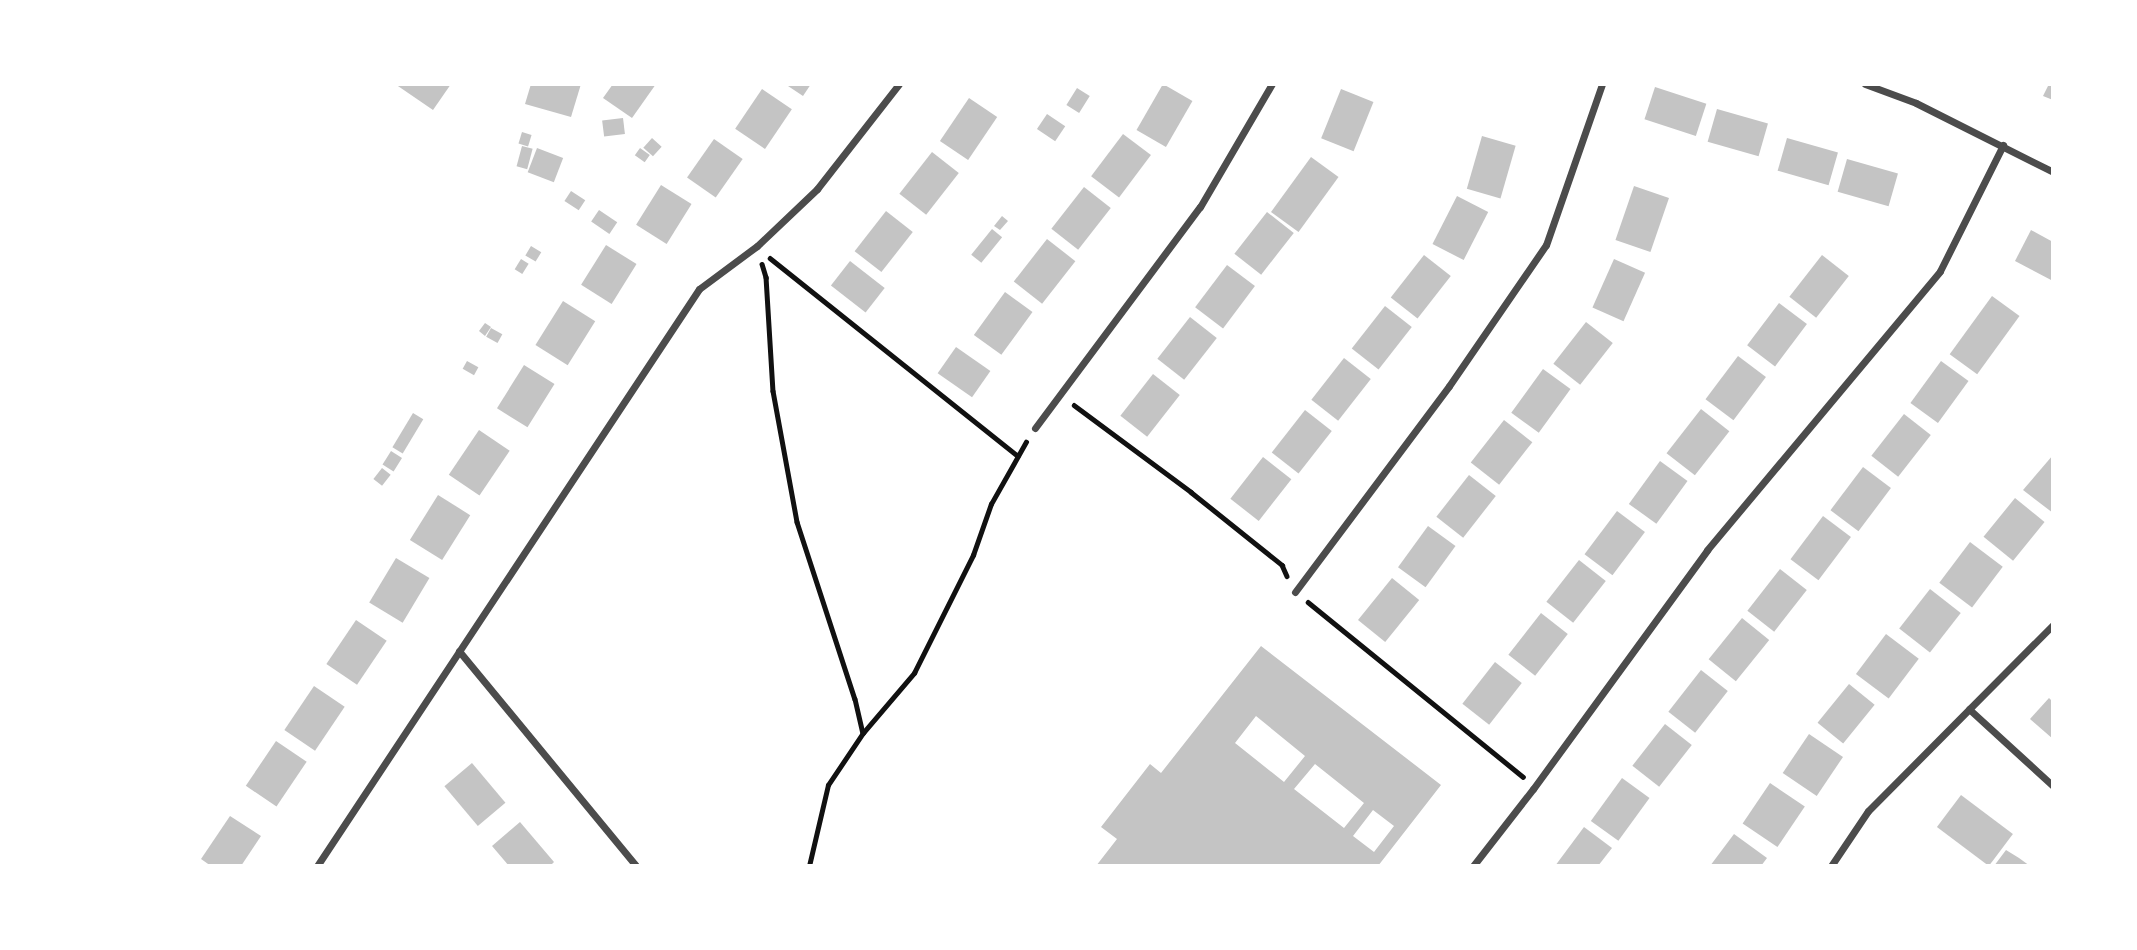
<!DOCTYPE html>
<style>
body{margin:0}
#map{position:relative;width:2137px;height:950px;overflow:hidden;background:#fff;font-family:"Noto Serif",serif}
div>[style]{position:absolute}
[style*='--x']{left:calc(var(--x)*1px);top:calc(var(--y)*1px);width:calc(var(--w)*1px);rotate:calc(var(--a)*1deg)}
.building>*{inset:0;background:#c4c4c4;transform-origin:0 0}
.path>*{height:4.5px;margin:-2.25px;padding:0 2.25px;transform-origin:2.25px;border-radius:2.25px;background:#111}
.minor>*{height:7px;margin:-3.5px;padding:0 3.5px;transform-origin:3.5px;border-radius:3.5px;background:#4c4c4c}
span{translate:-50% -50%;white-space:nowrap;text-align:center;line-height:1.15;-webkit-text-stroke:5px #fff;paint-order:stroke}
.frame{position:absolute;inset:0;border:86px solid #fff;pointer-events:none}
</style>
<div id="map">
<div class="building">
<i style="clip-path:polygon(395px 84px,451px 84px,433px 110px)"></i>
<i style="clip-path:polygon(531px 84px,581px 84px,571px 117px,525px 104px)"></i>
<i style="clip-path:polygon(613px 84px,656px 84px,632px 118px,603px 98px)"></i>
<i style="clip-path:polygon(785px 84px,811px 84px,803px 96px)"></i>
<i style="left:1163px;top:84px;width:34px;height:53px;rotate:30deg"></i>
<i style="clip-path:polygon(2049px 84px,2053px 84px,2053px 100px,2043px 96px)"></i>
<i style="left:1655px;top:87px;width:54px;height:34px;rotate:18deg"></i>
<i style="left:1077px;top:88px;width:15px;height:20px;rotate:32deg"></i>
<i style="left:762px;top:89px;width:36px;height:48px;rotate:34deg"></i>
<i style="left:1341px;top:89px;width:35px;height:53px;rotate:22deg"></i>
<i style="left:969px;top:98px;width:34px;height:52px;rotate:34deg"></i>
<i style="left:1717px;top:109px;width:53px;height:34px;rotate:16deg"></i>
<i style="left:1047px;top:114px;width:22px;height:18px;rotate:34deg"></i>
<i style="left:623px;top:118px;width:16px;height:21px;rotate:83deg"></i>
<i style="left:522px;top:132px;width:10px;height:12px;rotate:17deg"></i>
<i style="left:1123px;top:134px;width:35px;height:53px;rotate:37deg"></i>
<i style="left:1482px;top:136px;width:35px;height:55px;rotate:16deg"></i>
<i style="left:652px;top:138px;width:13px;height:13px;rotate:42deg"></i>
<i style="left:1787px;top:138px;width:53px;height:34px;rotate:16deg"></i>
<i style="left:714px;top:139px;width:35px;height:47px;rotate:35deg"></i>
<i style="left:522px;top:146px;width:11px;height:21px;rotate:15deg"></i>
<i style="left:537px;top:148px;width:28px;height:26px;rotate:21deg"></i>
<i style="left:640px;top:148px;width:12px;height:9px;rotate:35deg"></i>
<i style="left:932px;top:152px;width:34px;height:53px;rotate:38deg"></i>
<i style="left:1311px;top:157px;width:34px;height:68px;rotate:36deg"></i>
<i style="left:1847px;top:159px;width:53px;height:34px;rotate:16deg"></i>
<i style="left:661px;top:185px;width:36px;height:47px;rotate:32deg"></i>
<i style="left:1634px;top:186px;width:37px;height:57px;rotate:19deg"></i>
<i style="left:1084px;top:187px;width:34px;height:53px;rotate:38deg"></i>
<i style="left:571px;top:191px;width:17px;height:12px;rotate:33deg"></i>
<i style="left:1457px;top:196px;width:35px;height:54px;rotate:27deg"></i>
<i style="left:599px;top:210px;width:22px;height:14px;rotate:34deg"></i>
<i style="left:886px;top:211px;width:34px;height:51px;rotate:38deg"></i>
<i style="left:1267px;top:212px;width:34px;height:53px;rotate:38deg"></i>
<i style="clip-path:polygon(1002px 216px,1008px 221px,1000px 230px,994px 226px)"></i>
<i style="left:992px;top:229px;width:13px;height:33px;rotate:39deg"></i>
<i style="clip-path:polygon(2031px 230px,2053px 242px,2053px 281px,2015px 261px)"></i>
<i style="left:1047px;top:239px;width:36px;height:54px;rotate:38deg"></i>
<i style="left:606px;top:245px;width:36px;height:47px;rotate:32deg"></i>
<i style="left:531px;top:246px;width:12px;height:11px;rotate:31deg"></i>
<i style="left:1424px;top:255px;width:34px;height:54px;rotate:38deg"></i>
<i style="left:1822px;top:255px;width:34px;height:53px;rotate:38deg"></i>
<i style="left:521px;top:259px;width:9px;height:12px;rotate:32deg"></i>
<i style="left:1614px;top:259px;width:34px;height:53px;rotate:24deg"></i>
<i style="left:850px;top:261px;width:44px;height:31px;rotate:38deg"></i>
<i style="left:1227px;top:265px;width:35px;height:53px;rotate:37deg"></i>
<i style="left:1005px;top:292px;width:34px;height:53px;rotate:36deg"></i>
<i style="left:1992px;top:296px;width:34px;height:72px;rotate:36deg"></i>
<i style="left:563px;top:301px;width:38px;height:52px;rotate:32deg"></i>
<i style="left:1779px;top:303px;width:35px;height:53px;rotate:37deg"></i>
<i style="left:1385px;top:306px;width:34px;height:54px;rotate:38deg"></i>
<i style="left:1190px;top:317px;width:34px;height:53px;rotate:38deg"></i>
<i style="left:1586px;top:322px;width:34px;height:53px;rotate:38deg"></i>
<i style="clip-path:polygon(485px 323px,491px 327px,485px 336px,479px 331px)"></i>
<i style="left:491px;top:328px;width:13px;height:10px;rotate:29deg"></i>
<i style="left:956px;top:347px;width:42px;height:32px;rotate:35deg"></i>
<i style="left:1738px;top:356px;width:35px;height:54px;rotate:37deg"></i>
<i style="left:1344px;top:358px;width:34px;height:53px;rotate:38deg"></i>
<i style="left:467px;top:361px;width:13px;height:9px;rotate:29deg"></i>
<i style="left:1941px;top:361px;width:34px;height:52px;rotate:36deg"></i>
<i style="left:524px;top:365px;width:36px;height:51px;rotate:32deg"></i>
<i style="left:1543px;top:369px;width:34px;height:54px;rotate:36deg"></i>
<i style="left:1153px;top:374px;width:34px;height:53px;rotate:38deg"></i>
<i style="left:1701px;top:409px;width:36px;height:56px;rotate:38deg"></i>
<i style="left:1305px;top:410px;width:34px;height:54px;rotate:38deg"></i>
<i style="left:413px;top:413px;width:12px;height:40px;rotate:31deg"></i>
<i style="left:1904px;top:414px;width:34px;height:53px;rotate:38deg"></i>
<i style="left:1504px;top:420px;width:36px;height:54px;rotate:38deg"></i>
<i style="left:479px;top:430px;width:37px;height:54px;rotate:34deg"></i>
<i style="left:391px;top:451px;width:13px;height:16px;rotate:32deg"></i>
<i style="clip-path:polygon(2053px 455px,2053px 513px,2023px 490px)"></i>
<i style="left:1263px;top:457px;width:36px;height:53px;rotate:38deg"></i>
<i style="left:1660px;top:461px;width:34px;height:53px;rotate:36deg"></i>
<i style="left:1863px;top:467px;width:35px;height:54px;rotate:37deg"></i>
<i style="left:382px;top:468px;width:11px;height:14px;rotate:38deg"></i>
<i style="left:1469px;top:475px;width:34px;height:53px;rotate:38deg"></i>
<i style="left:438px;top:495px;width:38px;height:53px;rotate:32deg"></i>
<i style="left:2015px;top:498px;width:38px;height:50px;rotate:39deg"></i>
<i style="left:1617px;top:511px;width:35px;height:54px;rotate:37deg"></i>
<i style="left:1823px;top:516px;width:35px;height:54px;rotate:37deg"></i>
<i style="left:1428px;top:526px;width:34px;height:51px;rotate:36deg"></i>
<i style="left:1970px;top:542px;width:41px;height:51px;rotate:37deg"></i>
<i style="left:396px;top:558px;width:39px;height:52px;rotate:31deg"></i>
<i style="left:1579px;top:560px;width:34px;height:53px;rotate:38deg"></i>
<i style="left:1780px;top:569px;width:34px;height:53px;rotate:38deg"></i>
<i style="left:1392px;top:578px;width:35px;height:54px;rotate:39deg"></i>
<i style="left:1930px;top:589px;width:39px;height:50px;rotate:38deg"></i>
<i style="left:1541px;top:613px;width:34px;height:53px;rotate:38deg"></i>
<i style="left:1742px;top:618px;width:35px;height:53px;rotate:39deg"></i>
<i style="left:356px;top:620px;width:37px;height:53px;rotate:34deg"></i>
<i style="left:1886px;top:634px;width:41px;height:50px;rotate:37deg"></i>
<i style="clip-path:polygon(evenodd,1261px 646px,1441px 785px,1378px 866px,1096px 866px,1117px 839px,1101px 827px,1150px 764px,1161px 773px,1261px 646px,1256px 716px,1305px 756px,1284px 782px,1235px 743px,1256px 716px,1261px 646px,1315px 764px,1364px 803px,1344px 828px,1294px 789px,1315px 764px,1261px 646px,1373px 810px,1394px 826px,1374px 852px,1353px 836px,1373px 810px)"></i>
<i style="left:1495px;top:662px;width:34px;height:53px;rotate:38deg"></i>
<i style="left:1701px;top:670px;width:34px;height:53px;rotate:38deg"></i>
<i style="left:1849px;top:684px;width:33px;height:50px;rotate:39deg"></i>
<i style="left:314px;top:686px;width:37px;height:53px;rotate:34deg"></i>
<i style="clip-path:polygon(2049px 698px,2053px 702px,2053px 739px,2030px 719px)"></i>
<i style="left:1665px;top:724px;width:34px;height:53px;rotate:38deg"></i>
<i style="left:1809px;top:734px;width:41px;height:47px;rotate:34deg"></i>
<i style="left:276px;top:741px;width:37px;height:54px;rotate:34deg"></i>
<i style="left:472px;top:763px;width:52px;height:36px;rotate:50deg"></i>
<i style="left:1622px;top:778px;width:34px;height:53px;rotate:36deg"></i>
<i style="left:1770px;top:783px;width:42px;height:49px;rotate:34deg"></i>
<i style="left:1961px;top:795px;width:65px;height:40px;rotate:37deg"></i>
<i style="clip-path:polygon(230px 816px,261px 836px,241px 866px,211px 866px,201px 859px)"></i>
<i style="clip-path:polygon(520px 822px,554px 862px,550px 866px,509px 866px,492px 846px)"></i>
<i style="clip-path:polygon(1584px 827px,1612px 848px,1598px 866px,1555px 866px)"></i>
<i style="clip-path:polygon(1734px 834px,1767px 858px,1761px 866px,1710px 866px)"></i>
<i style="clip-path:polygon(2006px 850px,2019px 858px,2030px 866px,1994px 866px)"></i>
</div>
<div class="path">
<i style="--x:770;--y:258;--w:317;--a:38.6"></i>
<i style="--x:762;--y:264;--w:14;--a:73"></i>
<i style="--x:766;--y:277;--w:114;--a:86.5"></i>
<i style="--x:773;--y:391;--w:133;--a:79.6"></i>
<i style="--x:797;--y:522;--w:186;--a:71.9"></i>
<i style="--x:855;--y:699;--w:35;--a:77"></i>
<i style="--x:1074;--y:405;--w:146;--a:36.6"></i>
<i style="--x:1191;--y:492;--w:117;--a:38.7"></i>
<i style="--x:1282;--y:565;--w:12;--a:66"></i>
<i style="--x:1308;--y:602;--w:277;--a:39.1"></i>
<i style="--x:809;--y:866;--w:83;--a:-76.8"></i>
<i style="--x:828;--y:785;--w:63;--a:-56.1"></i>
<i style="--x:863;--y:733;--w:79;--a:-49.6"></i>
<i style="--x:914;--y:673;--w:132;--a:-63.4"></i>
<i style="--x:973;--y:555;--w:54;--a:-70.6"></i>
<i style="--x:991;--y:504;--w:71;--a:-60.6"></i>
</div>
<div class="minor">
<i style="--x:1865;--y:84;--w:54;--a:20.4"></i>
<i style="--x:1916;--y:103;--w:153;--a:26.7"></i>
<i style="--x:1035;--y:428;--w:276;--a:-53.3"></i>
<i style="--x:1200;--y:207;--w:143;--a:-59.7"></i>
<i style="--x:1295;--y:592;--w:257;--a:-53.2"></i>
<i style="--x:1449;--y:386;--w:171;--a:-55.5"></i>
<i style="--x:1546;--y:245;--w:170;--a:-70.8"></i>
<i style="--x:459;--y:651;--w:278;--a:50.5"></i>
<i style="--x:1969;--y:709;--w:114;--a:42.5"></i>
<i style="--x:317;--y:866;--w:692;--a:-56.49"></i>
<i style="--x:699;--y:289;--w:72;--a:-36.6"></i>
<i style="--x:757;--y:246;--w:83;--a:-43.5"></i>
<i style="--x:817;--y:189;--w:133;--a:-52"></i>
<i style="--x:1473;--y:866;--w:98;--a:-52.1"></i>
<i style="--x:1533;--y:789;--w:296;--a:-53.9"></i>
<i style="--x:1707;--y:550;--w:363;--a:-50.1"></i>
<i style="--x:1940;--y:271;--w:141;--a:-63.4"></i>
<i style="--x:1831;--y:866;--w:66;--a:-56.1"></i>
<i style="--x:1868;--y:811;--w:262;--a:-45.2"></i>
</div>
<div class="frame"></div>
</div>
